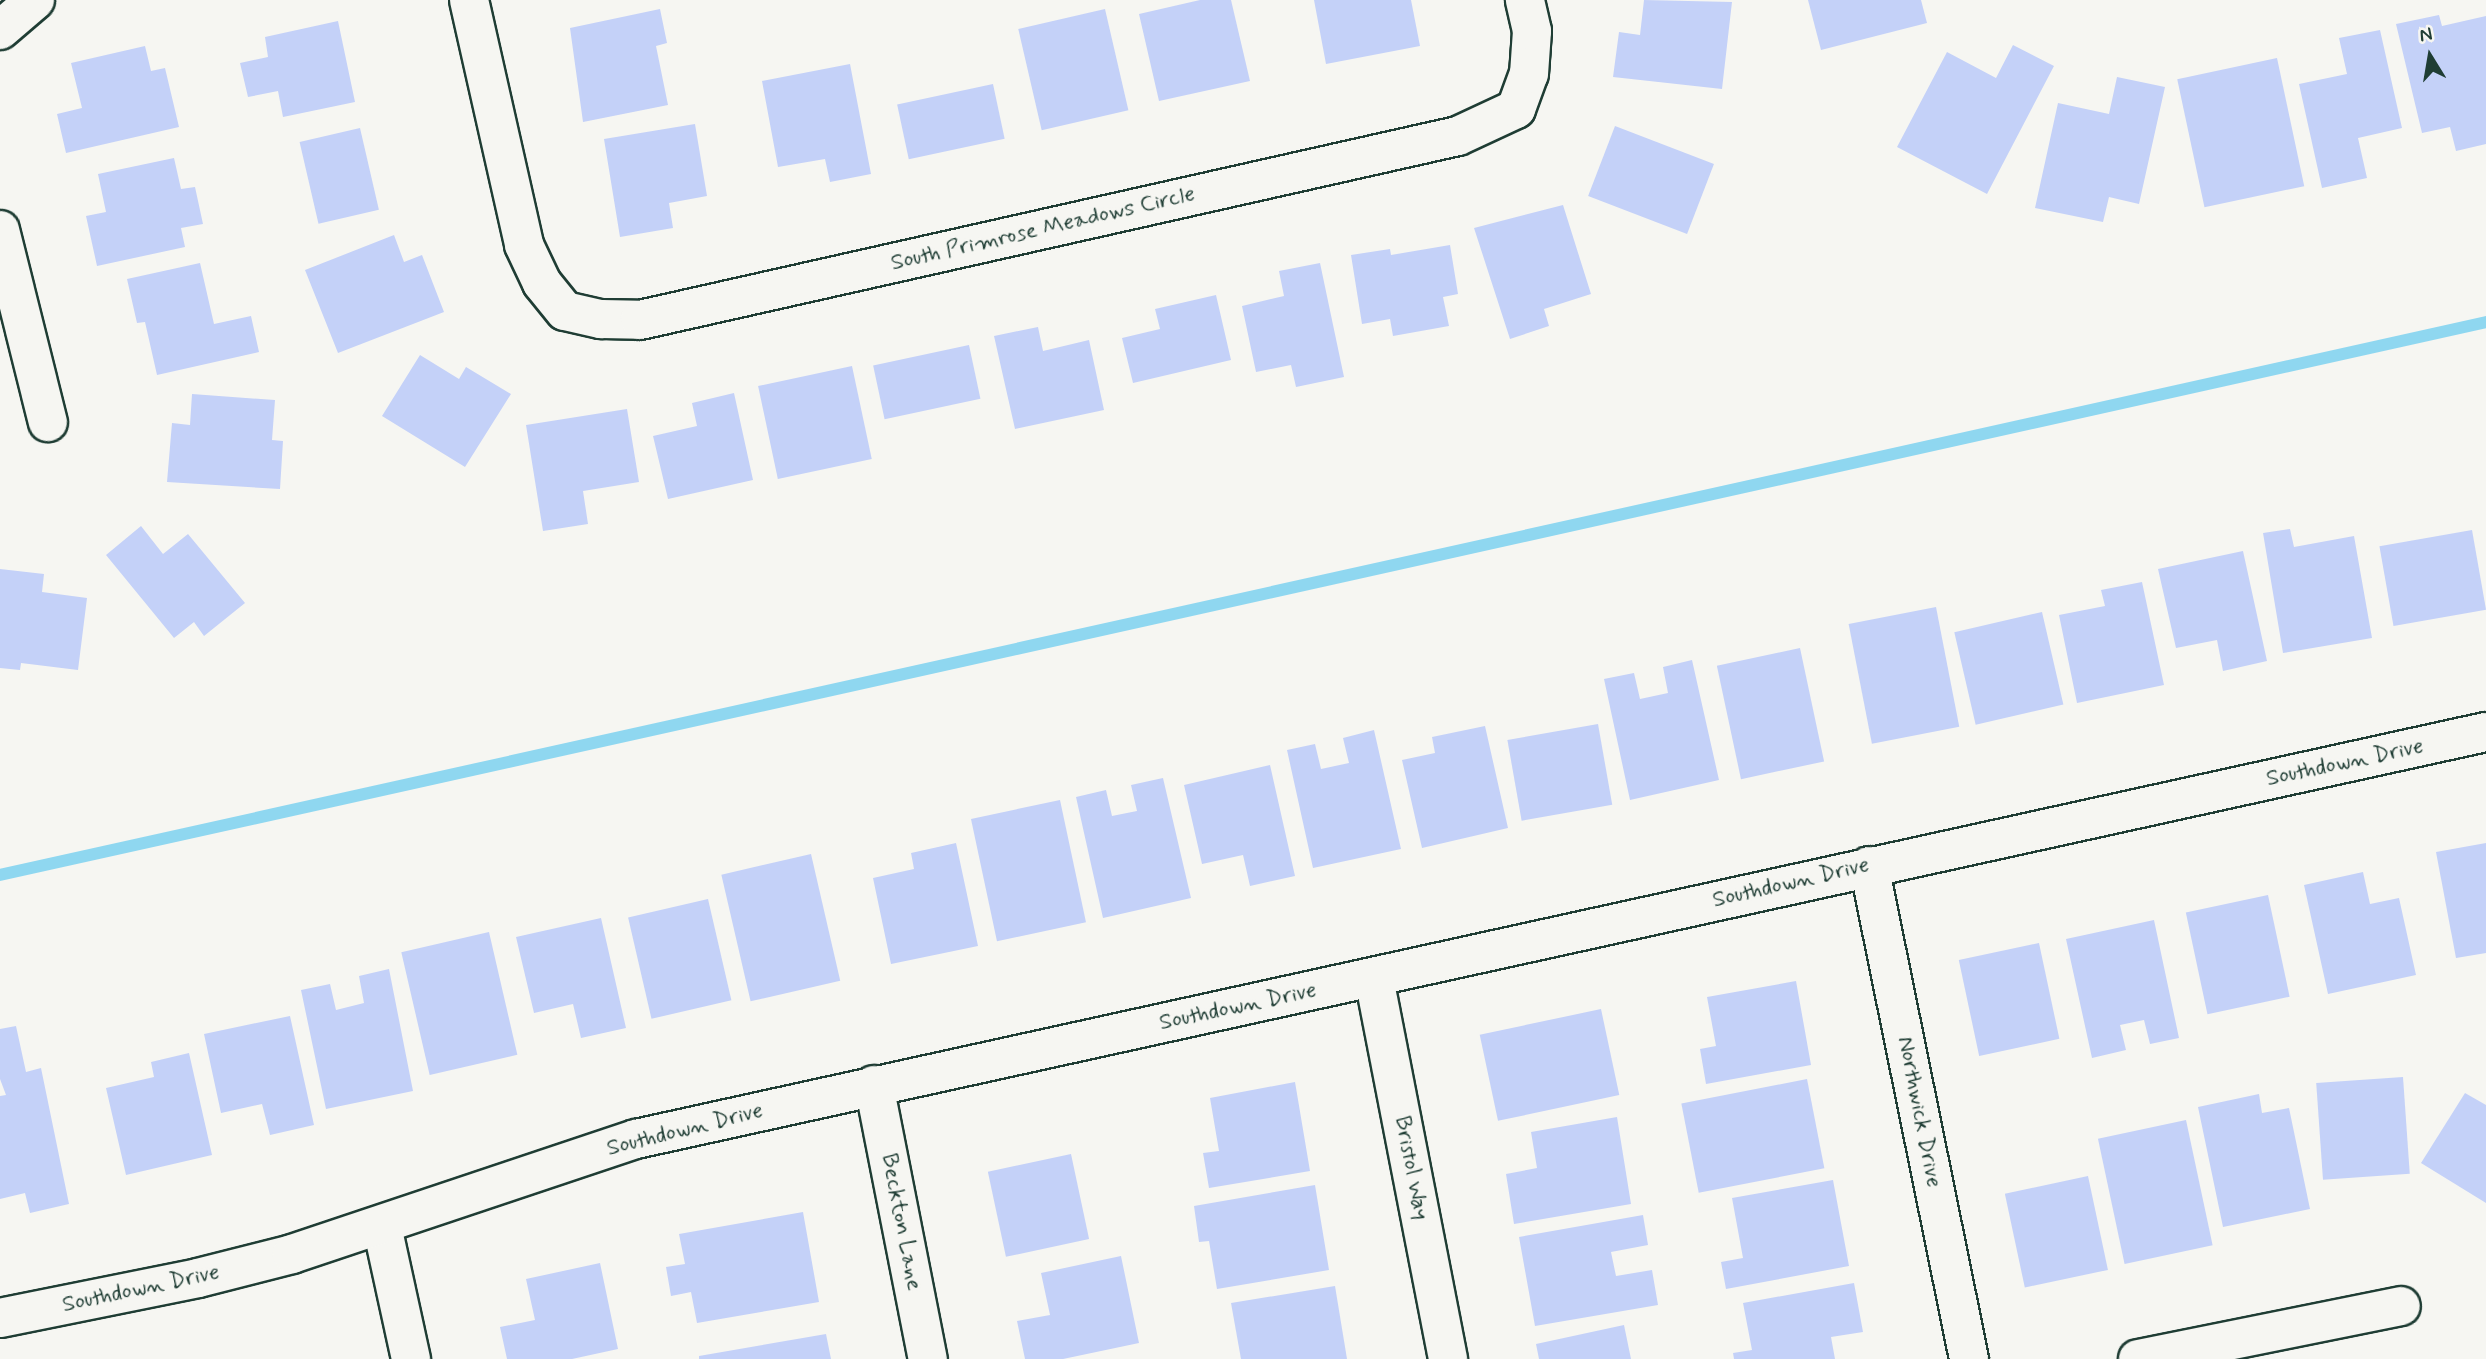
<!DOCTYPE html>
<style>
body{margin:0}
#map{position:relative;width:2486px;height:1359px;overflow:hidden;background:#f6f6f2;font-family:Mynerve,sans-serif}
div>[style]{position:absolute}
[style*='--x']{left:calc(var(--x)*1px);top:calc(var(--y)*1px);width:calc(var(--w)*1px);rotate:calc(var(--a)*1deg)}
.stream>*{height:12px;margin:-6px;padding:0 6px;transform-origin:6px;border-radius:6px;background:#8fd7f0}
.building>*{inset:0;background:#c4d1f8;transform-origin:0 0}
.roads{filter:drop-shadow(2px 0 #1f3d34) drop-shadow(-2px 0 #1f3d34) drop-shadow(0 2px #1f3d34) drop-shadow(0 -2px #1f3d34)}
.minor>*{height:38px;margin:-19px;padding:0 19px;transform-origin:19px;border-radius:19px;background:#f6f6f2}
span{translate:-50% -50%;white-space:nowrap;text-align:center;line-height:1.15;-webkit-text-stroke:5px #f6f6f2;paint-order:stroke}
.street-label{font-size:23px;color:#1f3d34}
.north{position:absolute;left:2395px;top:21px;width:70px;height:70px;-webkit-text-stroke:5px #f6f6f2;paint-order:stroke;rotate:349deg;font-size:19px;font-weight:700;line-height:28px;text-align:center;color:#1f3d34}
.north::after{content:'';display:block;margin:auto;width:24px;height:32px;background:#1f3d34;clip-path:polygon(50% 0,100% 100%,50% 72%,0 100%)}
</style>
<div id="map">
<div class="stream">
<i style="--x:0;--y:875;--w:2547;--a:-12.54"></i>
</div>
<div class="building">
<i style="clip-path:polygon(1200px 0,1231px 0,1250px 81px,1159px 101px,1139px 14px)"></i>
<i style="clip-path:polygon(1314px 0,1411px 0,1420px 46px,1326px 64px)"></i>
<i style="clip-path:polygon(1644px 0,1732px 2px,1722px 89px,1613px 77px,1619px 32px,1640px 35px)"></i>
<i style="clip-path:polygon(1808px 0,1921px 0,1927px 23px,1821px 50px)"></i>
<i style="clip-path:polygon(660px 9px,667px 43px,656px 46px,668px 105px,583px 122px,570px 28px)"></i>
<i style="left:1105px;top:9px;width:104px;height:89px;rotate:77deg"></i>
<i style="clip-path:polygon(2439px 15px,2442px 26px,2486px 16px,2486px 144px,2456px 151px,2450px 127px,2422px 133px,2396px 24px)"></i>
<i style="clip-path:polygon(338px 21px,355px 102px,283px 117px,278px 91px,248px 97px,240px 63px,268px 57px,265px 37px)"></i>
<i style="clip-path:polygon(2380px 30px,2402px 128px,2358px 138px,2367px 178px,2322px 188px,2299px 84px,2347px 74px,2339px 38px)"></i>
<i style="clip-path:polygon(2013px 45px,2054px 66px,1987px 194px,1897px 147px,1947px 52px,1996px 78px)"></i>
<i style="clip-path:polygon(145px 46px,151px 71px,165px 68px,179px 127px,66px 153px,57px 114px,82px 108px,71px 63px)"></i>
<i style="left:2277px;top:58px;width:131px;height:102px;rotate:78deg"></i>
<i style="clip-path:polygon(850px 64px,871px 174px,830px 182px,825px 159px,778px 167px,762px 81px)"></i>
<i style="clip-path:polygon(2117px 77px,2165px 87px,2139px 204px,2109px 197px,2103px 222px,2035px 208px,2058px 103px,2109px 114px)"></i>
<i style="left:993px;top:84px;width:56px;height:98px;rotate:78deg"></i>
<i style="clip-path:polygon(695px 124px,707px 196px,669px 203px,673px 228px,620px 237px,604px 139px)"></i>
<i style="left:1615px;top:126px;width:106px;height:75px;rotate:21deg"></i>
<i style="left:360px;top:128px;width:84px;height:62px;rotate:77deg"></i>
<i style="clip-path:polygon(174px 158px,181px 189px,195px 187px,203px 224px,181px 228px,185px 247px,97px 266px,86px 216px,106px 212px,98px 174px)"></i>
<i style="clip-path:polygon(1563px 205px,1591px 294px,1544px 309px,1549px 326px,1510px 339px,1474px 228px)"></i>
<i style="clip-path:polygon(394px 235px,404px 262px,422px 255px,444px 312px,338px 353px,305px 270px)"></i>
<i style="clip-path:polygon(1450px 245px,1458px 294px,1443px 297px,1449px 326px,1393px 336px,1390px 319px,1362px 324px,1351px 255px,1390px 249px,1391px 255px)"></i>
<i style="clip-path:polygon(200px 263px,214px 324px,251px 316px,259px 352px,157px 375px,145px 322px,137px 323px,127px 279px)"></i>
<i style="clip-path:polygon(1320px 263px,1344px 377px,1296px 387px,1291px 365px,1256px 372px,1242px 306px,1284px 296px,1279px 271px)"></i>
<i style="clip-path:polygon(1216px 295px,1231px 360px,1133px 383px,1122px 338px,1160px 329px,1155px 309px)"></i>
<i style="clip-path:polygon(1038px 327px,1043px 351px,1089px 340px,1104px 410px,1015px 429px,994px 336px)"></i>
<i style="left:969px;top:345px;width:55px;height:98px;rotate:78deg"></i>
<i style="clip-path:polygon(420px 355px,459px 379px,466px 367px,511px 394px,465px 467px,382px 416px)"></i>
<i style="left:852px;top:366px;width:95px;height:96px;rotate:78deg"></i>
<i style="clip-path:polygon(734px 393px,753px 480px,668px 499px,653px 436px,697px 426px,692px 403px)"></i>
<i style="clip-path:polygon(192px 394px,275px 400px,272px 440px,283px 441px,280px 489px,167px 482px,172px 423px,190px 425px)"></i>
<i style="clip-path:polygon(627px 409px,639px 482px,583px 491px,588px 524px,543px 531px,526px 425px)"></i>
<i style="clip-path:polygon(141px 526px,163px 554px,188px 534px,245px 603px,204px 636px,194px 622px,174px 638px,106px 555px)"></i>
<i style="clip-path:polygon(2290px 529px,2294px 547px,2354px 536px,2372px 638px,2283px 653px,2263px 533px)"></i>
<i style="left:2472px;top:530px;width:81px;height:94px;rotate:80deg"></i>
<i style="clip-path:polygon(2243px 551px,2267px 661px,2223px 671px,2217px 640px,2176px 648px,2158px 569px)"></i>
<i style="clip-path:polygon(0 569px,44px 574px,42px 592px,87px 598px,78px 670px,21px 663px,20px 670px,0 668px)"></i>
<i style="clip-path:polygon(2142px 582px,2164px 685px,2077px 703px,2059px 615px,2105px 606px,2101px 590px)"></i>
<i style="left:1936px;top:607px;width:122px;height:89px;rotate:79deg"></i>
<i style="left:2042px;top:612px;width:95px;height:90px;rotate:77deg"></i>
<i style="left:1800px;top:648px;width:116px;height:85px;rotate:78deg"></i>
<i style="clip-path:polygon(1692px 660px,1719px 780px,1630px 800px,1604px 679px,1634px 673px,1640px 699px,1668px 693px,1663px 667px)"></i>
<i style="left:1598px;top:724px;width:82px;height:92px;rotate:80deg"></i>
<i style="clip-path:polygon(1485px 726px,1508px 828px,1422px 848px,1402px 760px,1435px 753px,1432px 737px)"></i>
<i style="clip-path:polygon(1374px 730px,1401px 849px,1313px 868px,1287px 750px,1315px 744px,1321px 769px,1349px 763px,1343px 738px)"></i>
<i style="clip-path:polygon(1270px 765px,1295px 876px,1250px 886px,1243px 855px,1202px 864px,1184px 785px)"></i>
<i style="clip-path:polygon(1163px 778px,1191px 898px,1103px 918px,1076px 797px,1106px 790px,1112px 816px,1137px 811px,1131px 785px)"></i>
<i style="left:1060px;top:800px;width:125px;height:91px;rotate:78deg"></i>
<i style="clip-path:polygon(956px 843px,978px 946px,891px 964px,873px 878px,914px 869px,911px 853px)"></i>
<i style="clip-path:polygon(2486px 843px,2486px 953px,2456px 958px,2436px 852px)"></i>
<i style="left:811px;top:854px;width:130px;height:92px;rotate:77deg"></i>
<i style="clip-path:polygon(2363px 872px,2370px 904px,2399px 898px,2416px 975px,2328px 994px,2304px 885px)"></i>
<i style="left:2268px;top:895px;width:104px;height:84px;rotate:78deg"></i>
<i style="left:708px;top:899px;width:104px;height:82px;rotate:77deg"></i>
<i style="clip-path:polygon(601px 918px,626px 1028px,581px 1038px,573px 1004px,534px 1013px,516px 937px)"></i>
<i style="clip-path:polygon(2154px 920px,2179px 1038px,2150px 1044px,2144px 1020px,2120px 1025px,2126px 1050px,2092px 1058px,2066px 939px)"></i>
<i style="left:489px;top:932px;width:126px;height:90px;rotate:77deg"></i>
<i style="left:2039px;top:943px;width:98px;height:82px;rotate:78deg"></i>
<i style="clip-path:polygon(389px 969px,413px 1091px,326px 1109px,301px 990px,330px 984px,336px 1010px,364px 1003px,359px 976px)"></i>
<i style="clip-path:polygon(1796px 981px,1811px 1065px,1706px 1084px,1700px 1049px,1716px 1046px,1707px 997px)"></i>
<i style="left:1601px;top:1009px;width:88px;height:124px;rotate:78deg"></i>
<i style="clip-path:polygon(290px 1016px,314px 1125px,270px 1135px,262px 1104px,221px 1113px,204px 1034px)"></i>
<i style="clip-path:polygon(16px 1026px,26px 1072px,41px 1068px,69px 1204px,30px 1213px,25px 1193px,0 1199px,0 1096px,6px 1095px,0 1079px,0 1029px)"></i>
<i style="clip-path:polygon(189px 1053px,212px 1155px,126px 1175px,106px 1088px,154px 1077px,151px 1062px)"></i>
<i style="left:2403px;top:1077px;width:97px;height:87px;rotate:86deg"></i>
<i style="left:1807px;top:1079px;width:91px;height:128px;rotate:79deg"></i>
<i style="clip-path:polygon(1295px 1082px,1310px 1171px,1209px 1188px,1203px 1153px,1219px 1151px,1210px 1098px)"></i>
<i style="clip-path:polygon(2465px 1093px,2486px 1105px,2486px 1203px,2421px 1163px)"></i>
<i style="clip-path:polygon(2259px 1094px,2262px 1113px,2289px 1108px,2310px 1209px,2223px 1227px,2198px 1107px)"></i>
<i style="clip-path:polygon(1617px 1117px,1631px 1204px,1514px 1224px,1506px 1174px,1537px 1168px,1531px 1132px)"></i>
<i style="left:2186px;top:1120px;width:128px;height:90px;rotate:78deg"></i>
<i style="left:1071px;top:1154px;width:87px;height:85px;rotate:78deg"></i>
<i style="left:2088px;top:1176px;width:96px;height:85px;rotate:78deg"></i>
<i style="clip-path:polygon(1833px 1180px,1849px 1266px,1726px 1289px,1721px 1262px,1743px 1258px,1732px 1198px)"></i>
<i style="clip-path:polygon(1315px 1185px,1329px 1270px,1217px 1289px,1209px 1241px,1199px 1242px,1194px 1206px)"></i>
<i style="clip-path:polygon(803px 1212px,819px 1302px,697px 1323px,691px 1292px,671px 1296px,666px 1267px,685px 1264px,679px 1234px)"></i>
<i style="clip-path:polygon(1643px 1215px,1648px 1245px,1611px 1252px,1616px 1276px,1652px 1270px,1658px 1305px,1535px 1326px,1519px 1237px)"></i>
<i style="clip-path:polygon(1121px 1256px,1139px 1343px,1063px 1359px,1025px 1359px,1017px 1321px,1050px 1315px,1041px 1273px)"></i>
<i style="clip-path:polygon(600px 1263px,618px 1349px,572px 1359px,507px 1359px,500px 1327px,535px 1320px,526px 1279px)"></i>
<i style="clip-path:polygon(1854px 1283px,1863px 1332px,1831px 1337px,1835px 1359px,1734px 1359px,1733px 1353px,1752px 1350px,1743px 1303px)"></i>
<i style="clip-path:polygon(1335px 1286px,1347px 1359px,1241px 1359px,1231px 1303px)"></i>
<i style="clip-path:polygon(1624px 1325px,1631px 1359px,1539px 1359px,1536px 1344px)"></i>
<i style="clip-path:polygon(826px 1334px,831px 1359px,699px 1359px,699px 1356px)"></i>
</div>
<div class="roads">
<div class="minor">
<i style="--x:469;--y:0;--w:251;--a:77.3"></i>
<i style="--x:524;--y:245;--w:42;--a:64.7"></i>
<i style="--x:542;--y:283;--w:36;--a:51"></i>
<i style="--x:565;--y:311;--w:37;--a:13"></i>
<i style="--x:601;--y:319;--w:39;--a:1"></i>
<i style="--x:640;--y:320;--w:838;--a:-12.68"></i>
<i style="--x:1458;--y:136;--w:64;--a:-25"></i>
<i style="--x:1516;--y:109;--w:37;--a:-70"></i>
<i style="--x:1529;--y:74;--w:43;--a:-86"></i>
<i style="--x:1532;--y:31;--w:32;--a:-103"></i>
<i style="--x:0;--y:30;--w:46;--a:-40.6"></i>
<i style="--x:0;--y:230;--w:198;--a:76"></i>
<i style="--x:1869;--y:866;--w:503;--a:78.53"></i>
<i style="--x:1374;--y:978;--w:388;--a:79"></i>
<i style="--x:874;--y:1085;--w:279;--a:78.9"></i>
<i style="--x:382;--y:1226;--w:136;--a:77.7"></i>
<i style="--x:0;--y:1318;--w:202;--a:-11.4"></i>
<i style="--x:198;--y:1278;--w:97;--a:-14.3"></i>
<i style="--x:292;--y:1254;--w:363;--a:-18.5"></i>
<i style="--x:636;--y:1139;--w:1894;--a:-12.41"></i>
<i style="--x:2138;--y:1359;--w:268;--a:-11.4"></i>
</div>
</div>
<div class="street-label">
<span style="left:1043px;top:229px;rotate:-13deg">South Primrose Meadows Circle</span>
<span style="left:2345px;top:763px;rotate:-12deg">Southdown Drive</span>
<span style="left:1791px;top:883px;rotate:-13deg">Southdown Drive</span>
<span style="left:1238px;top:1007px;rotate:-12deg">Southdown Drive</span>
<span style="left:1919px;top:1112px;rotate:79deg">Northwick Drive</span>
<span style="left:685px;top:1130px;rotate:-14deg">Southdown Drive</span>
<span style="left:1411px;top:1168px;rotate:79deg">Bristol Way</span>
<span style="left:901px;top:1222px;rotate:79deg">Beckton Lane</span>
<span style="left:141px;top:1289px;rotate:-12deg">Southdown Drive</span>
</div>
<div class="north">N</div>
</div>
